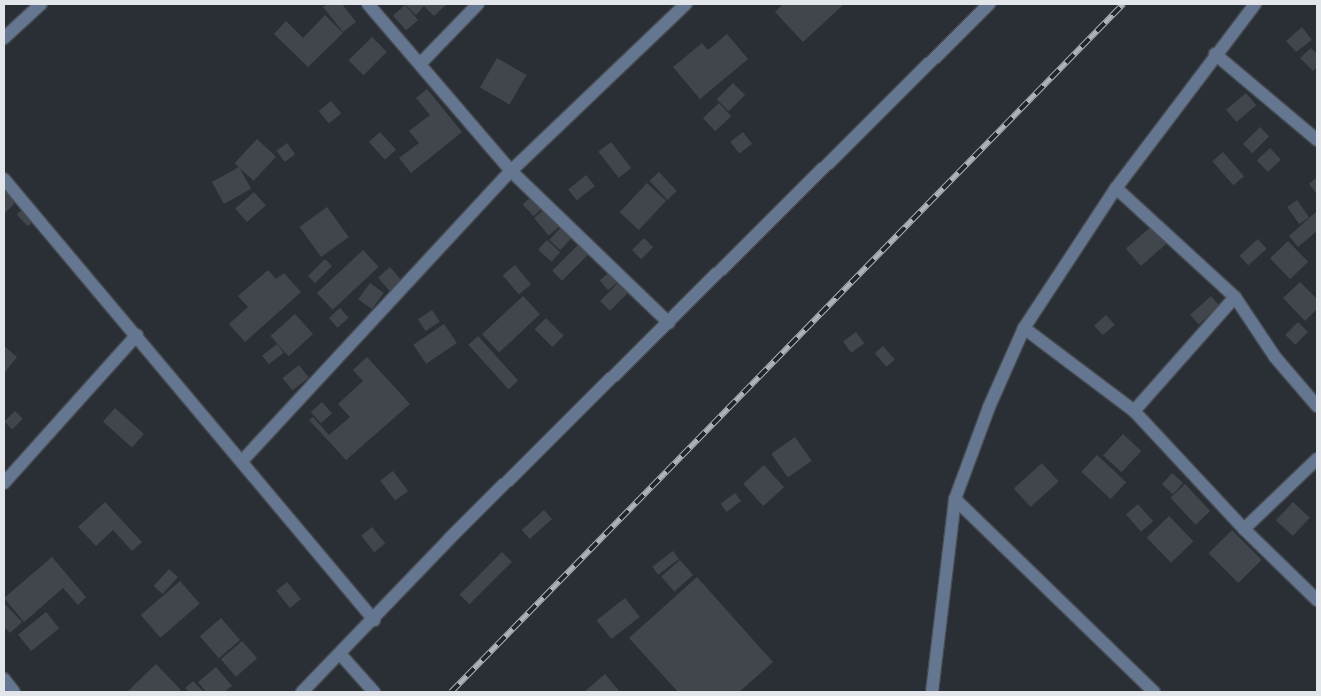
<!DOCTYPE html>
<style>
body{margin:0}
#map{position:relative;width:1321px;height:696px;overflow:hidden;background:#2a2f35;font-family:Raleway,sans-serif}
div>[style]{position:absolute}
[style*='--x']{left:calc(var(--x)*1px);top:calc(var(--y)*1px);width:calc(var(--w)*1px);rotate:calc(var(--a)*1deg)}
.building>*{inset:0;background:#41464d;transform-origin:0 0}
.roads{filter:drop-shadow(1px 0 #474c52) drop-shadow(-1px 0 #474c52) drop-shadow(0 1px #474c52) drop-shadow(0 -1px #474c52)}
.minor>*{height:12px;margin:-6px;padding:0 6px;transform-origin:6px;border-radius:6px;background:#647690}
.rail>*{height:5.5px;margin-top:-2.75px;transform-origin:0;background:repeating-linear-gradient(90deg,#21252b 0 11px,#afb3b8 0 22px);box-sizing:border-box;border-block:1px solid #afb3b8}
span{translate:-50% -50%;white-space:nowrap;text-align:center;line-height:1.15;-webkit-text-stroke:5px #21252b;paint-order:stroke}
.frame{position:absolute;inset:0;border:5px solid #e2e5ea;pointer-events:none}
</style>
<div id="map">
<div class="building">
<i style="clip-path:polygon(328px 4px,342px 4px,356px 22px,343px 32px,323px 7px)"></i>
<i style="clip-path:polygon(405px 4px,447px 4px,434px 16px,424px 6px,416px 15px)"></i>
<i style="clip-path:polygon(783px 4px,844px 4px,803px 42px,775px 12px)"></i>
<i style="left:405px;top:5px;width:20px;height:16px;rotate:49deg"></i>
<i style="clip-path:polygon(325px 15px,343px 33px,308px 67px,274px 34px,286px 21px,303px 38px)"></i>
<i style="clip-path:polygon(1302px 27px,1312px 40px,1296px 52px,1286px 41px)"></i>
<i style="clip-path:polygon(727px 34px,748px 59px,700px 99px,673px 67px,702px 43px,708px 50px)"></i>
<i style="left:372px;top:37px;width:21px;height:33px;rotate:45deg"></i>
<i style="clip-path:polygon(1311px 48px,1317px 54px,1317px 67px,1313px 71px,1300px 58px)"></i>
<i style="left:497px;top:58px;width:34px;height:34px;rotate:30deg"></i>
<i style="left:733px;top:83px;width:17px;height:23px;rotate:45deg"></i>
<i style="clip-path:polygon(427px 89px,462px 132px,411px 173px,399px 158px,419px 143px,409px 131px,430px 115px,416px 98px)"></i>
<i style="left:1246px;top:93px;width:16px;height:26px;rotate:50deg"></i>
<i style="left:331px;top:101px;width:16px;height:16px;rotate:50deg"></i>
<i style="left:719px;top:103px;width:18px;height:22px;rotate:47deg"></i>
<i style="left:1260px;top:127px;width:13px;height:24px;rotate:45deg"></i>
<i style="left:380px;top:132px;width:24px;height:15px;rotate:48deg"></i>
<i style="left:743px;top:132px;width:15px;height:16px;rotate:53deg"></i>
<i style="left:257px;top:139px;width:26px;height:33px;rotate:43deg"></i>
<i style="left:611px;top:142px;width:33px;height:16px;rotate:52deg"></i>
<i style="left:287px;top:143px;width:14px;height:13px;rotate:54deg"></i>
<i style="left:1270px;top:148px;width:16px;height:18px;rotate:47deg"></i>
<i style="left:1223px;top:152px;width:32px;height:14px;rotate:49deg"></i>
<i style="left:239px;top:167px;width:25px;height:31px;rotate:61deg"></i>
<i style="left:659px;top:172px;width:26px;height:13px;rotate:47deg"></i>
<i style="left:586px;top:175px;width:14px;height:23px;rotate:51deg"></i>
<i style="clip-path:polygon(1317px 177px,1317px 194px,1309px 184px)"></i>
<i style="left:647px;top:183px;width:26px;height:40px;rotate:43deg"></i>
<i style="clip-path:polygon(4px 186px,18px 200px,4px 214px)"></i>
<i style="left:254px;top:192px;width:18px;height:25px;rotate:49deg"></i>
<i style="left:533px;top:195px;width:16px;height:14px;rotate:47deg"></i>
<i style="left:1297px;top:200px;width:21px;height:12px;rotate:55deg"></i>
<i style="left:27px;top:205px;width:16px;height:14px;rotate:47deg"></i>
<i style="left:327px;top:207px;width:37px;height:34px;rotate:54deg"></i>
<i style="left:547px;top:207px;width:23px;height:17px;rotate:50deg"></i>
<i style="clip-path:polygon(1317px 211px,1317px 231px,1298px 247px,1289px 236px)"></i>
<i style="left:1153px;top:225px;width:23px;height:36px;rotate:49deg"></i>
<i style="left:562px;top:226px;width:15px;height:19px;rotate:42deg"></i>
<i style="left:644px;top:238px;width:13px;height:17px;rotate:45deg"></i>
<i style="left:1258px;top:239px;width:13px;height:25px;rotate:48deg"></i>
<i style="left:547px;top:240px;width:18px;height:13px;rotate:43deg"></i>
<i style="left:1288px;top:241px;width:29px;height:25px;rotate:46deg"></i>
<i style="left:579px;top:244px;width:14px;height:38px;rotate:45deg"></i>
<i style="left:363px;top:250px;width:23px;height:63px;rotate:47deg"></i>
<i style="left:325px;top:259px;width:10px;height:24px;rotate:45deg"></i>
<i style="left:515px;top:265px;width:25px;height:16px;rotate:50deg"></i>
<i style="left:390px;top:267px;width:20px;height:16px;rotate:49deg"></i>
<i style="clip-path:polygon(268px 270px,276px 279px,284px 273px,301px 292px,245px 342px,229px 324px,248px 307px,238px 296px)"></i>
<i style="left:610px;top:272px;width:13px;height:13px;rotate:51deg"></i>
<i style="left:622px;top:279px;width:14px;height:31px;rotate:45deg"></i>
<i style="clip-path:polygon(1300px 282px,1317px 299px,1317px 309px,1305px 321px,1283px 298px)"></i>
<i style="left:370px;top:283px;width:17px;height:20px;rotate:36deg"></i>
<i style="left:523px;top:296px;width:25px;height:56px;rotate:47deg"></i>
<i style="left:1211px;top:296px;width:13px;height:28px;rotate:48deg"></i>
<i style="left:340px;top:308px;width:13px;height:15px;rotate:48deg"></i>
<i style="left:432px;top:310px;width:14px;height:17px;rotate:56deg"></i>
<i style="left:295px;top:314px;width:27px;height:33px;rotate:48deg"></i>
<i style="left:1106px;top:315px;width:13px;height:16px;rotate:48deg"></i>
<i style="left:546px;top:318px;width:25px;height:16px;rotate:45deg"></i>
<i style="left:1298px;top:322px;width:14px;height:18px;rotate:45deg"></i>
<i style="left:444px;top:324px;width:23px;height:37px;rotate:56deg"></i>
<i style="left:856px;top:332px;width:14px;height:16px;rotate:54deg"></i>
<i style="left:478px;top:336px;width:60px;height:13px;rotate:48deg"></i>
<i style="left:277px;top:344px;width:11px;height:19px;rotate:52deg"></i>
<i style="clip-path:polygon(4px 346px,17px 357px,4px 373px)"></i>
<i style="left:883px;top:346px;width:18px;height:11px;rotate:49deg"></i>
<i style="clip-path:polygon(367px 357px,410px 404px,346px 460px,309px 420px,313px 417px,329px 435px,350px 417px,338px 404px,363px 381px,353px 370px)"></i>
<i style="left:299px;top:365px;width:16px;height:21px;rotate:52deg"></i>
<i style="left:322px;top:402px;width:15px;height:15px;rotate:48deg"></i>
<i style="left:115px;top:408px;width:39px;height:18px;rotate:42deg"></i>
<i style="left:15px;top:411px;width:11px;height:15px;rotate:45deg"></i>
<i style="left:1123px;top:434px;width:25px;height:29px;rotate:43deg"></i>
<i style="left:795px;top:437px;width:29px;height:29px;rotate:55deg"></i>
<i style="left:1097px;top:455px;width:40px;height:23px;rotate:43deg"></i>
<i style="left:1042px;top:463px;width:25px;height:38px;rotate:48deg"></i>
<i style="left:764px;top:465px;width:30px;height:28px;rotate:48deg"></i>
<i style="left:393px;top:471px;width:25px;height:16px;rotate:53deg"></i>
<i style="left:1172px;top:473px;width:15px;height:15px;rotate:42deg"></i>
<i style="left:1185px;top:484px;width:37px;height:20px;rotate:47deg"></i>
<i style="left:735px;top:493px;width:10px;height:18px;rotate:53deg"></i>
<i style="clip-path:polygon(105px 502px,142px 542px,132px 551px,113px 530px,96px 546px,78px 527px)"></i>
<i style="left:1293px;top:502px;width:23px;height:25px;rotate:43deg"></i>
<i style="left:1138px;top:504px;width:23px;height:16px;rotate:49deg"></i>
<i style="left:544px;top:510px;width:12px;height:30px;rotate:48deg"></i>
<i style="left:1169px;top:516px;width:35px;height:31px;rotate:46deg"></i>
<i style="left:372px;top:527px;width:21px;height:14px;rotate:51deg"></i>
<i style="left:1232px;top:530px;width:42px;height:33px;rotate:45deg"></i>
<i style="left:673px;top:551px;width:10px;height:26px;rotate:53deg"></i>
<i style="left:502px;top:552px;width:14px;height:60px;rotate:45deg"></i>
<i style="clip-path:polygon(52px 557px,86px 597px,78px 605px,63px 588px,24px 622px,4px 598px)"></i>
<i style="left:680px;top:560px;width:20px;height:25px;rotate:49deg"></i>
<i style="left:169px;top:569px;width:12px;height:23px;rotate:42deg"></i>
<i style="clip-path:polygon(697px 577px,773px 662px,739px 692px,678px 692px,629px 638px)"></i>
<i style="left:180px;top:581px;width:30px;height:52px;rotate:49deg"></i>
<i style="left:287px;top:582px;width:22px;height:14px;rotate:51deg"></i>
<i style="left:625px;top:598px;width:24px;height:36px;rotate:52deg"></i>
<i style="clip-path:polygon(4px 603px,22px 622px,10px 633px,4px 627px)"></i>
<i style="left:46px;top:612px;width:21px;height:36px;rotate:51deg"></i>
<i style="left:221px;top:618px;width:29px;height:28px;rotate:49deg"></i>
<i style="left:242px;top:641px;width:23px;height:28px;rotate:49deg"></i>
<i style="clip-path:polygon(156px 664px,181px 690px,178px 692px,127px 692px)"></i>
<i style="clip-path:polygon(216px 667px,232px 686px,224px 692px,206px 692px,198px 682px)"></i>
<i style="clip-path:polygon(605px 674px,620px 692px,584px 692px)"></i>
<i style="clip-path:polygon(193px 681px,204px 692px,189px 692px,185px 688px)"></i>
</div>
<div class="roads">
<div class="minor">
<i style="--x:368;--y:4;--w:220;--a:49.4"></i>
<i style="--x:511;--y:171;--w:219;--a:43.9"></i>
<i style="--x:4;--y:38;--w:50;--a:-42.6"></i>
<i style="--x:1215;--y:54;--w:133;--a:40.1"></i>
<i style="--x:420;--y:64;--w:83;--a:-46"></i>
<i style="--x:4;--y:179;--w:576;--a:50"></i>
<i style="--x:1116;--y:188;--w:161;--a:42.5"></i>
<i style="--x:1235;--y:297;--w:72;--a:56.3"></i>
<i style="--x:1275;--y:357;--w:65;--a:49.4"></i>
<i style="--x:1024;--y:328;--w:138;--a:37"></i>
<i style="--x:1134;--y:411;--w:161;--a:47"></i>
<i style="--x:1244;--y:529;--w:102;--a:44.2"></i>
<i style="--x:1134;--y:411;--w:152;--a:-48.5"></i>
<i style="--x:242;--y:461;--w:396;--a:-47.2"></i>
<i style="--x:511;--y:171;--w:242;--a:-43.7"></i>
<i style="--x:4;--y:483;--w:199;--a:-48.1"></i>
<i style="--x:955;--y:499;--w:277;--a:44.1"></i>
<i style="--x:1244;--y:529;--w:101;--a:-43.8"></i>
<i style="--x:341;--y:655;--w:50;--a:48.3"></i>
<i style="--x:4;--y:679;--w:16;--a:52"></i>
<i style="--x:302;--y:692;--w:214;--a:-46.1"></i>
<i style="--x:450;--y:538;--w:759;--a:-44.73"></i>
<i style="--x:932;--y:692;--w:194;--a:-83.2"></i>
<i style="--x:955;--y:499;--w:98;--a:-69.7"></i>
<i style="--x:989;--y:407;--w:86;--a:-66.1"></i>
<i style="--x:1024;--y:328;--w:168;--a:-56.7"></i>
<i style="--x:1116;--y:188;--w:231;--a:-52.9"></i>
</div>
</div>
<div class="rail">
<i style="--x:451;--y:692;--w:962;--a:-45.67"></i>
</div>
<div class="frame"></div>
</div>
